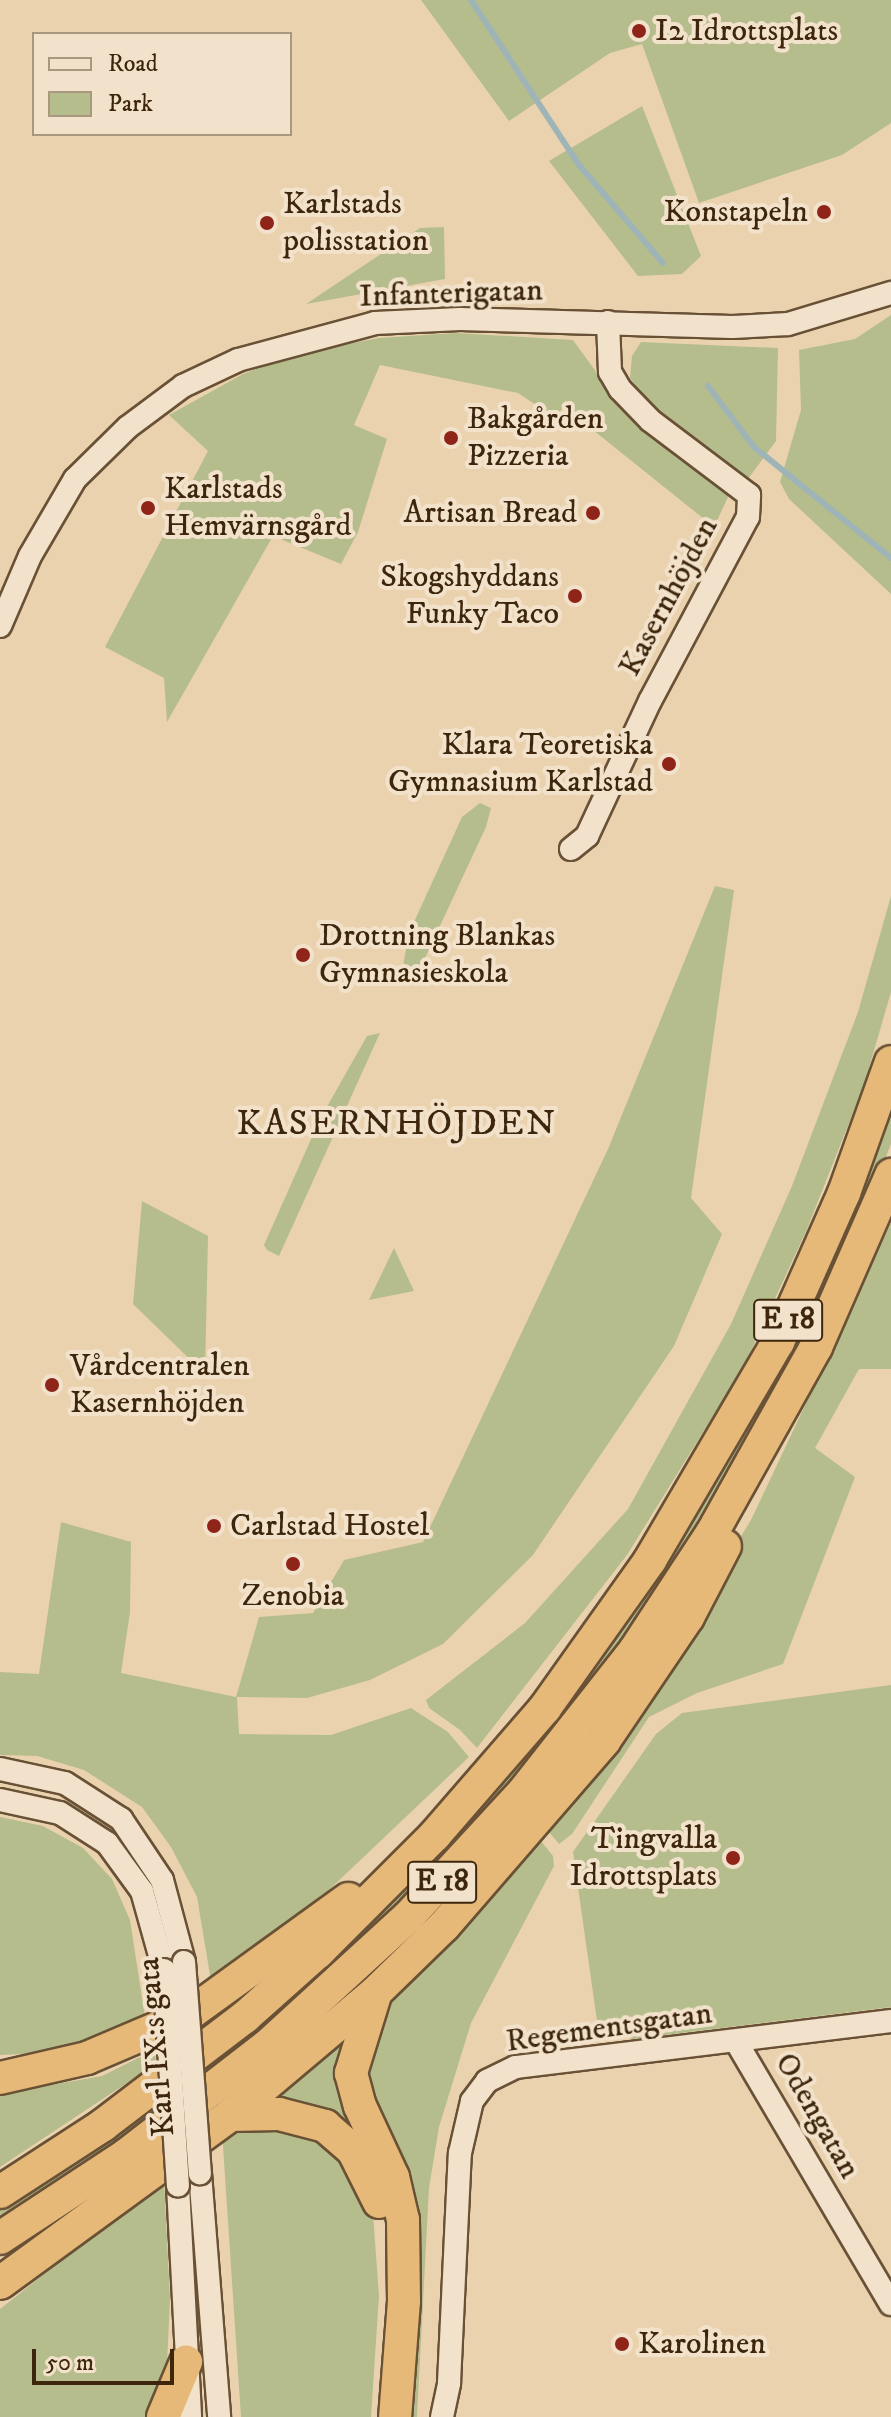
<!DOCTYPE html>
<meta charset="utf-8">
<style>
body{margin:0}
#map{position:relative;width:891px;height:2417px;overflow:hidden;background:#ebd2af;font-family:"IM FELL DW Pica",serif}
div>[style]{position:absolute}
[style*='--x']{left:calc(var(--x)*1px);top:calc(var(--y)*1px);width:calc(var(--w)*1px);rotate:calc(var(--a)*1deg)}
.green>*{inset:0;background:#b5bd8d}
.stream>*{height:6px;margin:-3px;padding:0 3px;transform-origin:3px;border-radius:3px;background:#9eb4b7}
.roads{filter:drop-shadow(2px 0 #695136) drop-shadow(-2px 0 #695136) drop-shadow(0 2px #695136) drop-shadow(0 -2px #695136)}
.minor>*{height:22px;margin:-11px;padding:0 11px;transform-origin:11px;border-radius:11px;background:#f2e2cb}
.highway>*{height:32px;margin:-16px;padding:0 16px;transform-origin:16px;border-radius:16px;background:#e6b978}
.bridges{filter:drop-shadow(2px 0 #695136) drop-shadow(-2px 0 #695136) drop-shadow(0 2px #695136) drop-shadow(0 -2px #695136)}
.minor-bridge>*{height:22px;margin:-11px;padding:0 11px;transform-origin:11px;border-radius:11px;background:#f2e2cb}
.dots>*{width:22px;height:22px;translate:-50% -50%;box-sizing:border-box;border:4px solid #f2e2cb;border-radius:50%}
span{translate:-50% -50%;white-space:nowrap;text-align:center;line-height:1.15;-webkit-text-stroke:8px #f2e2cb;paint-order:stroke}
.shield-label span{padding:2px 6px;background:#f2e2cb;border:2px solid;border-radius:6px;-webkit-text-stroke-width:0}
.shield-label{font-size:30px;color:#3e260d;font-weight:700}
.poi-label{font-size:32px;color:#3e260d}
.left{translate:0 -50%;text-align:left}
.right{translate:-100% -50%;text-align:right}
.street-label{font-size:32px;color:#3e260d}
.quarter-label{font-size:36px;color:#3e260d;letter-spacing:2px}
.legend{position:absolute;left:32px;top:32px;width:260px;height:104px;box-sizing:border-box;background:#f2e2cb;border:2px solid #aa977f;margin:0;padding:10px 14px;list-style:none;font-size:24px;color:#3e260d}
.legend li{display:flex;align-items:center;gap:16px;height:40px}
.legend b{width:40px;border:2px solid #aa977f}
.scale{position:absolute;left:32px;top:2349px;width:142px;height:36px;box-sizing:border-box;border:4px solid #3e260d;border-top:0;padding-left:10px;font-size:24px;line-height:28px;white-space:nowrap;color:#3e260d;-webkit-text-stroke:6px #f2e2cb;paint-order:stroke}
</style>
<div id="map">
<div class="green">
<i style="clip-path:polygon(421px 0,891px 0,891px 123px,842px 155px,699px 203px,642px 44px,610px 53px,509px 121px)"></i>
<i style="clip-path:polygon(642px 106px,701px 256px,682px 274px,638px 276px,549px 161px)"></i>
<i style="clip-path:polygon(444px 227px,445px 279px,306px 304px,420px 228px)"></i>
<i style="clip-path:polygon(891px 315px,891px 594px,789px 499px,780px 482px,801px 410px,799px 350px,855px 339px)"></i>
<i style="clip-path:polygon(456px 333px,573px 340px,631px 420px,730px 493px,714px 527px,563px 406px,557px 419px,518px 393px,380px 365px,354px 425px,387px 439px,358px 532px,341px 564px,273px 536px,167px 722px,164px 678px,105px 647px,208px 451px,169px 415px,243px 374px,299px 353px,379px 338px)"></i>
<i style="clip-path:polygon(641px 342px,778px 348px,776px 441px,748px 479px,646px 400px,630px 378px,632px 356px)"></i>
<i style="clip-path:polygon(480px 803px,491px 808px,486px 827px,412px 986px,403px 966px,409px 933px,462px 817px)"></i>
<i style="clip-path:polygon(715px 886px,734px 890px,691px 1198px,722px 1234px,674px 1346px,533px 1555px,443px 1644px,370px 1680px,307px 1698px,237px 1697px,239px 1734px,331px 1735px,411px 1708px,448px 1732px,469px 1757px,312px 1906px,212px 1987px,197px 1897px,171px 1847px,142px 1807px,84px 1770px,37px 1756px,0 1755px,0 1672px,39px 1674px,61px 1522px,131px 1542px,130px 1612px,121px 1673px,236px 1697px,259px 1617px,313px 1613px,344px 1560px,423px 1542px,608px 1149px)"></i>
<i style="clip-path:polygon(891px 896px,891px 992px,864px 1085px,807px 1229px,744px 1366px,627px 1555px,477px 1748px,460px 1730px,429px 1708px,426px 1700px,525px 1623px,628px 1509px,731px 1324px,792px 1186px,858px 1012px)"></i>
<i style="clip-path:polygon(380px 1033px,279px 1256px,267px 1250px,264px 1245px,320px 1119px,367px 1036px)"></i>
<i style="clip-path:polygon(891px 1107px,891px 1144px,843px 1265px,695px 1544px,621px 1650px,462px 1841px,369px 1936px,219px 2066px,217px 2052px,605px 1648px,685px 1535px,790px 1345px)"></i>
<i style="clip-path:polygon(142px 1201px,208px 1236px,205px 1374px,133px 1304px)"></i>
<i style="clip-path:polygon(891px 1223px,891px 1369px,859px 1369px,815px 1448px,855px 1477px,783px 1664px,697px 1693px,649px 1717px,572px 1834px,559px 1844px,549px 1832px,600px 1767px,751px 1520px)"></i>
<i style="clip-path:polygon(394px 1248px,414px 1291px,369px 1300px)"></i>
<i style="clip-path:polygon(891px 1685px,891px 2007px,633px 2039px,598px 2028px,573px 1852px,656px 1734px,682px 1713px)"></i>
<i style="clip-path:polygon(0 1817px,43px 1826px,83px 1848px,112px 1879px,130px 1920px,145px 2017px,96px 2040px,46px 2053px,0 2055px)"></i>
<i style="clip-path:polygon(541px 1841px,553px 1856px,554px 1866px,471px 2023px,439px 2127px,429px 2188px,417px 2417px,404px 2417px,412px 2303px,368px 2089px,367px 2052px,389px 2004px)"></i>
<i style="clip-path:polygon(343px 2036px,340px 2066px,385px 2169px,262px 2100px)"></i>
<i style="clip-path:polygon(154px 2050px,157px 2063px,0 2167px,0 2094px,102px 2076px)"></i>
<i style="clip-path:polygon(158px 2099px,160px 2115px,0 2217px,0 2205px)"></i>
<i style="clip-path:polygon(289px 2125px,343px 2151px,373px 2214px,379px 2296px,371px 2417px,241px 2417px,222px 2131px)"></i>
<i style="clip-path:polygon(164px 2180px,170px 2298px,167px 2365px,153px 2417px,0 2417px,0 2309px)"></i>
</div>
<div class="stream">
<i style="--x:471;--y:0;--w:197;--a:56.8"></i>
<i style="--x:579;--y:165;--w:129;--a:49.4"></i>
<i style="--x:708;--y:386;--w:76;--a:53"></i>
<i style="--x:754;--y:447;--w:176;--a:39"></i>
</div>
<div class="roads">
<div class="minor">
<i style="--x:0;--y:626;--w:76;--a:-66.8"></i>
<i style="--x:30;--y:556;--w:89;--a:-59.7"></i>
<i style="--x:75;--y:479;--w:74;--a:-44.5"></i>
<i style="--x:128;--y:427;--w:69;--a:-36.7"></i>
<i style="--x:183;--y:386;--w:61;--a:-25.3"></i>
<i style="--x:238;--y:360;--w:142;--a:-15.1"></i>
<i style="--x:375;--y:323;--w:85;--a:-2.7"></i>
<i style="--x:460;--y:319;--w:272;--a:1.7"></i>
<i style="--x:732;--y:327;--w:56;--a:-3.1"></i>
<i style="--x:788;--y:324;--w:108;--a:-16.8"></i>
<i style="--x:571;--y:849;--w:21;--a:-39"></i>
<i style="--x:587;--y:836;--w:149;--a:-65"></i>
<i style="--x:650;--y:701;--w:208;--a:-62"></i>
<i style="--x:748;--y:517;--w:22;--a:-87"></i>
<i style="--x:749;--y:495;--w:124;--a:-142.9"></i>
<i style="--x:650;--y:420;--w:43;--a:-134.1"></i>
<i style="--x:620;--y:389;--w:20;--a:-120"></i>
<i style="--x:610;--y:372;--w:50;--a:-92.3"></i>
<i style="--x:0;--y:1769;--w:66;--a:12.2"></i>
<i style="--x:65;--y:1783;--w:67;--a:32.7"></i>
<i style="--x:121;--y:1819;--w:73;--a:56.1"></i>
<i style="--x:162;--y:1880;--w:85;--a:75"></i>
<i style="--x:0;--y:1800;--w:61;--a:12.2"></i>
<i style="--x:60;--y:1813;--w:56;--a:32.6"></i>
<i style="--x:107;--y:1843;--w:59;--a:53.9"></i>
<i style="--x:142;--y:1891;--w:82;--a:74.4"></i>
<i style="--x:737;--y:2043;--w:303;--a:59.5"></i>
<i style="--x:200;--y:2173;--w:245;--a:85.5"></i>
<i style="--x:178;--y:2186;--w:231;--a:87"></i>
<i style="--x:442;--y:2417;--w:35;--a:-78"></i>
<i style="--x:449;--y:2383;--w:230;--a:-87.3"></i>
<i style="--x:460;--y:2153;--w:53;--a:-77"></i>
<i style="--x:472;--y:2101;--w:25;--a:-53"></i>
<i style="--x:487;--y:2081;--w:32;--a:-26"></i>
<i style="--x:516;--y:2067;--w:378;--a:-7"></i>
</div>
<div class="highway">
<i style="--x:375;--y:1995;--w:82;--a:107.1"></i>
<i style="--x:351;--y:2073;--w:34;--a:75"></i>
<i style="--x:360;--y:2106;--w:78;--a:65.1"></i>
<i style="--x:393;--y:2177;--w:44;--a:76.9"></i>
<i style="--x:403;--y:2220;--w:81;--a:89.3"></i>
<i style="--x:404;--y:2301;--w:116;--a:94.4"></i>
<i style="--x:0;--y:2078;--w:89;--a:-12.9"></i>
<i style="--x:87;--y:2058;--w:110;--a:-23.1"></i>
<i style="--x:188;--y:2015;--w:198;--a:-35.9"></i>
<i style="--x:230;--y:2115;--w:49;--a:-1.2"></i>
<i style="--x:279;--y:2114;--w:48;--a:14.6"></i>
<i style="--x:325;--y:2126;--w:37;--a:41"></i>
<i style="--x:353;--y:2150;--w:58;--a:63.4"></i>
<i style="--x:0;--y:2192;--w:123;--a:-33"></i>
<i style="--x:103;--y:2125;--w:178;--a:-37.3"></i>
<i style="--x:245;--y:2017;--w:98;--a:-41.7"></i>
<i style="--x:318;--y:1952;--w:165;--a:-45"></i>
<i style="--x:435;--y:1835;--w:168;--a:-49.1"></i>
<i style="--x:545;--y:1708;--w:181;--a:-54.6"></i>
<i style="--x:650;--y:1560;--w:253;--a:-59.6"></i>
<i style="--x:778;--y:1342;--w:163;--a:-66.1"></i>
<i style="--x:844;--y:1193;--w:139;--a:-70.3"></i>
<i style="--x:0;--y:2238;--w:149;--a:-33.3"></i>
<i style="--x:125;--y:2156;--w:180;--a:-37.8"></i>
<i style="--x:267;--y:2046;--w:191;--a:-42.5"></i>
<i style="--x:408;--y:1917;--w:173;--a:-47.3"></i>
<i style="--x:525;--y:1790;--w:178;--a:-51.8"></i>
<i style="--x:635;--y:1650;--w:140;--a:-56.7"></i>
<i style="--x:712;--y:1533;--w:213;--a:-60.8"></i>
<i style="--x:816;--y:1347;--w:188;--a:-66.4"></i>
<i style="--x:0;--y:2283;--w:285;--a:-36.1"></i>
<i style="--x:230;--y:2115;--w:189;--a:-40.1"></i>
<i style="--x:375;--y:1993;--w:96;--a:-44.2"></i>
<i style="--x:444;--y:1926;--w:245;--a:-49.1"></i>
<i style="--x:604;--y:1741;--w:150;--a:-55.9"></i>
<i style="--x:688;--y:1617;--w:80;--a:-62.5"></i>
<i style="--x:163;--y:2417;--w:60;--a:-67.3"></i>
</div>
</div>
<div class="bridges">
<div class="minor-bridge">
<i style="--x:184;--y:1962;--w:212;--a:85.7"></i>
<i style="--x:164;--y:1970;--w:216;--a:86.3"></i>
</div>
</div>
<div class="dots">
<i style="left:639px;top:31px;background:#8f2418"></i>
<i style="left:824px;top:212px;background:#8f2418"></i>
<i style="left:267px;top:223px;background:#8f2418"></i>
<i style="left:451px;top:438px;background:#8f2418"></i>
<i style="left:148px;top:508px;background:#8f2418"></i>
<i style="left:593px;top:513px;background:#8f2418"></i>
<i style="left:575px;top:596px;background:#8f2418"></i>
<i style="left:669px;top:764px;background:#8f2418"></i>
<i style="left:303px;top:955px;background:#8f2418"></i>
<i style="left:52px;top:1385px;background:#8f2418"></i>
<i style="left:214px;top:1526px;background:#8f2418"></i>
<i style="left:293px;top:1564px;background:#8f2418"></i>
<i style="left:733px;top:1858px;background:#8f2418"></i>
<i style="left:622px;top:2344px;background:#8f2418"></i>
</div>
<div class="shield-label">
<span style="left:788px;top:1320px">E 18</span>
<span style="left:442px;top:1882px">E 18</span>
</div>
<div class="poi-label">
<span class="left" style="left:655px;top:31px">I2 Idrottsplats</span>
<span class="left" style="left:283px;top:223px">Karlstads<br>polisstation</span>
<span class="right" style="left:808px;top:212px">Konstapeln</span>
<span class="left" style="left:467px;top:438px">Bakgården<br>Pizzeria</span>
<span class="left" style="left:164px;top:508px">Karlstads<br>Hemvärnsgård</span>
<span class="right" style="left:577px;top:513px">Artisan Bread</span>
<span class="right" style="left:559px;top:596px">Skogshyddans<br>Funky Taco</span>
<span class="right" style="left:653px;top:764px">Klara Teoretiska<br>Gymnasium Karlstad</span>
<span class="left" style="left:319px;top:955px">Drottning Blankas<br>Gymnasieskola</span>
<span class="left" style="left:70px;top:1385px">Vårdcentralen<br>Kasernhöjden</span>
<span class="left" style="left:230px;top:1526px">Carlstad Hostel</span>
<span style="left:293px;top:1596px">Zenobia</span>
<span class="right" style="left:717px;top:1858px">Tingvalla<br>Idrottsplats</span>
<span class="left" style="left:638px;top:2344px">Karolinen</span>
</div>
<div class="street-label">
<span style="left:451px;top:294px;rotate:-2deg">Infanterigatan</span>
<span style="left:669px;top:597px;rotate:-62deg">Kasernhöjden</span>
<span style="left:609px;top:2028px;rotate:-8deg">Regementsgatan</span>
<span style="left:157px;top:2047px;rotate:-95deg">Karl IX:s gata</span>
<span style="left:817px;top:2116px;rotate:60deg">Odengatan</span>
</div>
<div class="quarter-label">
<span style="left:397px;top:1124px">KASERNHÖJDEN</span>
</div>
<ul class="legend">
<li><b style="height:10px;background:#f2e2cb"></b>Road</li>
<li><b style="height:22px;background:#b5bd8d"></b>Park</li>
</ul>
<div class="scale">50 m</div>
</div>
